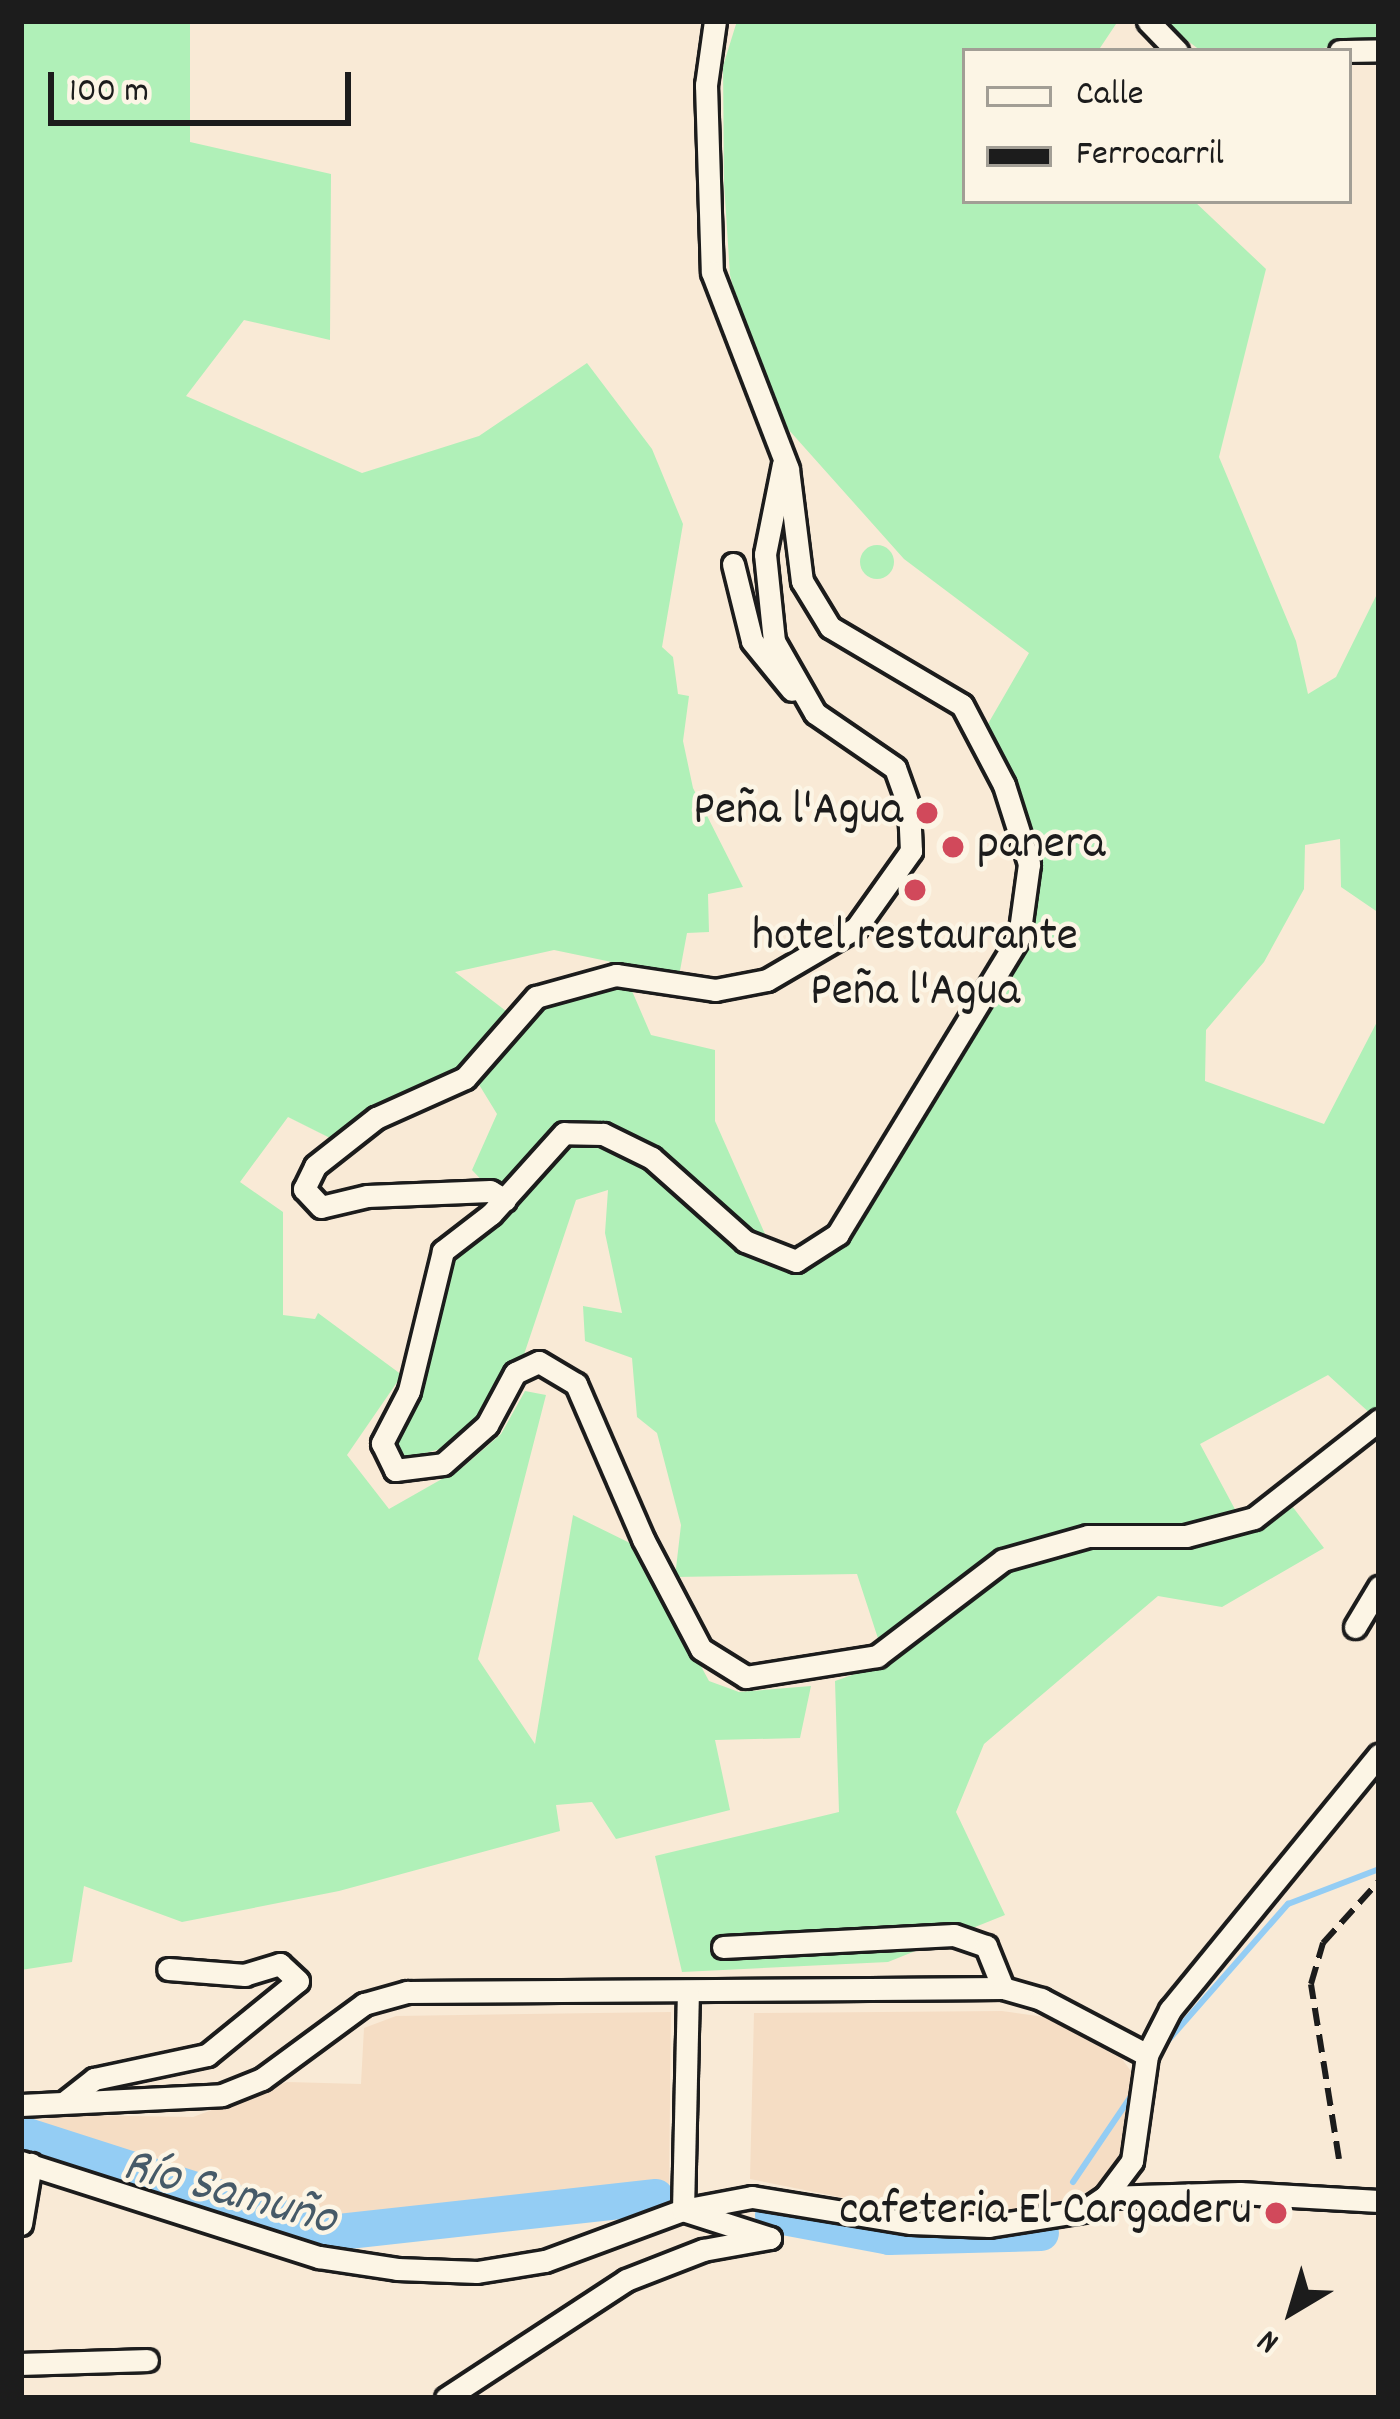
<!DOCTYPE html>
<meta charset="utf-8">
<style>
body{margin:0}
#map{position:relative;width:1400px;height:2419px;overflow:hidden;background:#f9ead6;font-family:Dekko,sans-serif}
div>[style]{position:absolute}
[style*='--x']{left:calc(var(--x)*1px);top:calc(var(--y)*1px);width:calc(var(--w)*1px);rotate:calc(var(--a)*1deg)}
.built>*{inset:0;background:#f5ddc4}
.green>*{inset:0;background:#b0f0b8}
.round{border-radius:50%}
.stream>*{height:6px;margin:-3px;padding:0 3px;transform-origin:3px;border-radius:3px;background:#94cdf4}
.river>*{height:36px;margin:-18px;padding:0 18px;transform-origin:18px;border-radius:18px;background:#94cdf4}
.roads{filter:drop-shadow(3px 0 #1c1c1c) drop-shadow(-3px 0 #1c1c1c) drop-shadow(0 3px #1c1c1c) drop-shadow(0 -3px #1c1c1c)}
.minor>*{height:21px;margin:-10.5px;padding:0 10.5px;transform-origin:10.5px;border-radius:10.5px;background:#fcf5e5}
.rail>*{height:6px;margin-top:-3px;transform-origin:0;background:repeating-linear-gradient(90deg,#1c1c1c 0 18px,transparent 0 27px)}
.dots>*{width:33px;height:33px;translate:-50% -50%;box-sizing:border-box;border:6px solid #fcf5e5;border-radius:50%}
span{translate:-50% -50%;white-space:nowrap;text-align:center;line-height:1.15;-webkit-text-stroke:9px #fcf5e5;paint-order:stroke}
.poi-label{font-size:48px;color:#1c1c1c}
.right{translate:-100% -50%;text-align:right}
.left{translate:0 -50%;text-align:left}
.water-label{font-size:51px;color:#465a68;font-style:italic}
.frame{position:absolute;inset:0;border:24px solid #1c1c1c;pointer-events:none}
.legend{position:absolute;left:962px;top:48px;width:390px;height:156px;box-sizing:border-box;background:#fcf5e5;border:3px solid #a29e95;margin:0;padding:15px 21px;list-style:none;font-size:36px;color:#1c1c1c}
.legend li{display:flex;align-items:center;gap:24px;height:60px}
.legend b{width:60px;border:3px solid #a29e95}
.north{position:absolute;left:1232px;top:2251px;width:120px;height:120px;-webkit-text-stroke:9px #fcf5e5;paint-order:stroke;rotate:218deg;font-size:33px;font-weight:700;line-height:48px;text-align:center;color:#1c1c1c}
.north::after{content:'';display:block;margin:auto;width:42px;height:54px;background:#1c1c1c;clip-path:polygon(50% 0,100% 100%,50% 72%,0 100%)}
.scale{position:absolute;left:48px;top:72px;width:303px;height:54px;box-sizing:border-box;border:6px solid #1c1c1c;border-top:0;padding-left:15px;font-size:36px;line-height:42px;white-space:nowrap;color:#1c1c1c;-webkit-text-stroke:9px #fcf5e5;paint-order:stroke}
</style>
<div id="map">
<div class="built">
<i style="clip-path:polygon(1002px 2011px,1045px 2017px,1122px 2059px,1136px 2078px,1125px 2144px,1102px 2184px,1059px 2205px,980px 2215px,909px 2211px,750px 2179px,754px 2013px)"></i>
<i style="clip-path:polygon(671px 2012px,669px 2190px,333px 2227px,21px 2124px,66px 2115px,193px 2117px,287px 2082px,361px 2084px,364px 2028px,396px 2016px)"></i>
</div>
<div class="green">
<i style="clip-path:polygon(21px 21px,190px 21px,190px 142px,331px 174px,330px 340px,244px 320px,186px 396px,362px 473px,479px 436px,587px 363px,652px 449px,683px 524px,662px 647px,673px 657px,678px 694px,689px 696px,683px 741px,693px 788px,743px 887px,708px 894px,709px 932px,687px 933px,679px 976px,554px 950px,455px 972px,506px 1011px,629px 984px,651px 1035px,715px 1050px,715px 1121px,765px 1234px,736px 1250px,765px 1265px,799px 1268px,849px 1235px,1027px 941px,1042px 875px,985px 729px,1029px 653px,904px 559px,788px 429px,744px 330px,730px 275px,724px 183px,723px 66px,737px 21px,1118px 21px,1098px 51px,965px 51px,965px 201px,1194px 201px,1266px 269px,1219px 457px,1296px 641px,1308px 694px,1336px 677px,1379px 590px,1379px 913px,1341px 887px,1340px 839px,1305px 845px,1304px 889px,1264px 962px,1206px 1030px,1205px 1081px,1324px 1124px,1379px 1018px,1379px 1408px,1372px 1415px,1328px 1375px,1200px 1444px,1245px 1528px,1292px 1506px,1324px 1548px,1222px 1607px,1158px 1596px,984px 1744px,956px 1812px,1005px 1915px,888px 1962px,682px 1972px,655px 1856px,839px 1812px,835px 1681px,886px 1663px,857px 1574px,675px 1577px,681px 1525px,657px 1433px,637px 1417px,632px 1358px,585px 1341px,583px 1306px,622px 1313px,605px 1233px,608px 1190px,576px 1200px,507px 1405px,444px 1448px,400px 1460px,392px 1443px,450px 1255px,512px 1212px,472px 1170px,497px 1114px,464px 1060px,440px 1083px,389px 1098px,330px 1138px,288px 1117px,240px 1182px,283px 1212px,283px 1315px,315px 1319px,318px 1313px,402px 1375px,347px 1455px,389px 1509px,463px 1467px,501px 1434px,525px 1391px,546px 1395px,478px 1659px,535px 1744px,573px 1515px,636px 1546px,709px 1681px,739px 1692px,811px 1686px,800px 1738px,715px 1740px,730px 1810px,616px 1839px,592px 1802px,556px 1805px,560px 1831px,339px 1891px,182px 1922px,84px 1886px,72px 1962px,21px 1970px)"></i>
<i style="clip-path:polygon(1162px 21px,1379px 21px,1379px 37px,1308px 51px,1201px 51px)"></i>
<i class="round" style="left:860px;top:545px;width:34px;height:34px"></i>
</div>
<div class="stream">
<i style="--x:1164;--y:2045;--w:188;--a:-48.7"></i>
<i style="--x:1288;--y:1904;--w:97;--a:-21"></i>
<i style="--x:1073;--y:2182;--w:105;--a:-55.9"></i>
</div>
<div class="river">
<i style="--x:21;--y:2134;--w:324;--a:17.8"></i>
<i style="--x:330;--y:2233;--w:328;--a:-6.3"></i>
<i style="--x:773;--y:2215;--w:118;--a:10.7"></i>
<i style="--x:889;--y:2237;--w:152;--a:-1.5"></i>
</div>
<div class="roads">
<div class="minor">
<i style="--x:715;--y:21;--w:65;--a:98"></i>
<i style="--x:706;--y:85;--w:187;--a:88.2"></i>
<i style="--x:712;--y:272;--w:211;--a:68.9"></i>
<i style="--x:788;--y:469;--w:113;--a:82.9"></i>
<i style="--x:802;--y:581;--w:54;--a:58.7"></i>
<i style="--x:830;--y:627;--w:153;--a:30.6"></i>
<i style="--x:962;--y:705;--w:90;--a:62.3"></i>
<i style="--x:1004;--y:785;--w:83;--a:72.4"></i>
<i style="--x:1029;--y:864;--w:74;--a:97.8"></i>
<i style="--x:1019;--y:937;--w:348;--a:121.4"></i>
<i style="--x:838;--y:1234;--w:50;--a:147.3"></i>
<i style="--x:796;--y:1261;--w:55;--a:-158.6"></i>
<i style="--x:745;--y:1241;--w:125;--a:-138.3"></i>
<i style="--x:652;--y:1158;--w:55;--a:-153.9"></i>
<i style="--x:603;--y:1134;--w:39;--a:-179"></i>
<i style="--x:564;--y:1133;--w:109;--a:132"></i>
<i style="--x:491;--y:1214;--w:61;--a:142.4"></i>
<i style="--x:443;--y:1251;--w:144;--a:103.7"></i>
<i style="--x:409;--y:1391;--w:59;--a:117.4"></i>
<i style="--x:382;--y:1443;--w:30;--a:64"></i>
<i style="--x:395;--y:1470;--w:48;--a:-7.1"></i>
<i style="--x:443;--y:1464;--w:59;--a:-41.6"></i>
<i style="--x:487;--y:1425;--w:59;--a:-61.7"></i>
<i style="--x:515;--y:1373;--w:26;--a:-25"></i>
<i style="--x:539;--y:1362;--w:43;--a:30.7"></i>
<i style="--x:576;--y:1384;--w:169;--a:66.6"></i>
<i style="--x:643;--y:1539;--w:124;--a:62.2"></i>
<i style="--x:701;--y:1649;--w:53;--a:31.9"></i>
<i style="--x:746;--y:1677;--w:133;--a:-9.1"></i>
<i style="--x:877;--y:1656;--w:158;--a:-37.3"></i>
<i style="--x:1003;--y:1560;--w:88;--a:-15.8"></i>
<i style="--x:1088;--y:1536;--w:98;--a:0"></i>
<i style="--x:1186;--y:1536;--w:70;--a:-14.8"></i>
<i style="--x:1254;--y:1518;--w:159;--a:-38.1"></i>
<i style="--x:1148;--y:21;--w:42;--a:46"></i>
<i style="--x:1340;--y:51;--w:39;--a:-1"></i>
<i style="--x:733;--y:564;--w:79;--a:76.1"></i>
<i style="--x:752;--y:641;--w:63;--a:50.8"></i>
<i style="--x:505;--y:1200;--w:17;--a:-149"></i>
<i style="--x:490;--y:1191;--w:123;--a:177.7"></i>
<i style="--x:367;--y:1196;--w:47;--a:166.6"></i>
<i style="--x:321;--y:1207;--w:25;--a:-133"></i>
<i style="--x:304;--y:1189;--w:25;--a:-64"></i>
<i style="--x:315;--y:1166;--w:78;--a:-38.2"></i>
<i style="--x:376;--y:1118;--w:98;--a:-24.2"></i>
<i style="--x:465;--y:1078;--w:108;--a:-48.8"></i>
<i style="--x:536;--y:997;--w:83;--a:-15.4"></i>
<i style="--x:616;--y:975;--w:100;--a:8.6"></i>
<i style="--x:715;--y:990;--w:53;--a:-10.9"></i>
<i style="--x:767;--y:980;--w:103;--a:-30.3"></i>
<i style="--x:856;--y:928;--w:95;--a:-54.5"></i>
<i style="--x:911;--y:851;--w:44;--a:-92.6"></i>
<i style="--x:909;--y:807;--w:41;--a:-109.7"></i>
<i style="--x:895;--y:768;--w:97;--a:-145.5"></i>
<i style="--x:815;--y:713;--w:83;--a:-119.7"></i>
<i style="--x:774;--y:641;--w:87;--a:-95.9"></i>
<i style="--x:765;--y:554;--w:92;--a:-78.7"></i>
<i style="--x:1355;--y:1627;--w:47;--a:-59"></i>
<i style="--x:723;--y:1947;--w:231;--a:-3"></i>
<i style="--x:954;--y:1935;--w:34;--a:19"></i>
<i style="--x:986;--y:1946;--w:45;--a:68"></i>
<i style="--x:66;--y:2101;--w:36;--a:-38"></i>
<i style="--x:94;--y:2079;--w:116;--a:-12"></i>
<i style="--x:207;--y:2055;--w:117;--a:-39.1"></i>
<i style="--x:298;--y:1981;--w:25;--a:-137"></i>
<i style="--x:280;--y:1964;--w:37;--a:163"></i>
<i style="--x:245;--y:1975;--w:77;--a:-175.5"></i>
<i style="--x:21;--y:2105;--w:201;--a:-2.8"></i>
<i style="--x:222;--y:2095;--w:43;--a:-21.8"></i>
<i style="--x:262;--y:2079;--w:127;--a:-36.3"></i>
<i style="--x:364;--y:2004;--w:45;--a:-15.6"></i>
<i style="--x:407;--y:1992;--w:596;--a:-0.38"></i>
<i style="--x:1003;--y:1988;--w:40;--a:16"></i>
<i style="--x:1041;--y:1999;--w:120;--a:27.8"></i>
<i style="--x:21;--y:2162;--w:313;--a:17.7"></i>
<i style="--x:319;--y:2257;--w:79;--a:8.7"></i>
<i style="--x:397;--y:2269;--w:80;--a:2.1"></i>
<i style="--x:477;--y:2272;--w:69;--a:-9.2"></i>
<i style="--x:545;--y:2261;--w:147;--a:-20.3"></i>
<i style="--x:683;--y:2210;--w:70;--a:-10.7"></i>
<i style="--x:752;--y:2197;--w:161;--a:9.3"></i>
<i style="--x:911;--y:2223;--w:78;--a:2.2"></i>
<i style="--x:989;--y:2226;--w:96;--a:-9"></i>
<i style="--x:1084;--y:2211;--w:25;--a:-34"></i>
<i style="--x:1105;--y:2197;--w:45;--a:-53.1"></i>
<i style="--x:1132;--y:2161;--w:107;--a:-81.9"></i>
<i style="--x:1147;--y:2055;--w:51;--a:-62.9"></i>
<i style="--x:1170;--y:2010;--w:330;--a:-50.7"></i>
<i style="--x:1105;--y:2197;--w:135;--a:-1.7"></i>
<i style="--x:1240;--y:2193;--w:139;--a:3.3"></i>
<i style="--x:683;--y:2210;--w:218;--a:-88.7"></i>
<i style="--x:21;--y:2224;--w:61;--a:-80.5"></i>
<i style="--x:21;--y:2364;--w:126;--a:-1.8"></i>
<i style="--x:446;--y:2398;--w:215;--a:-33.2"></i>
<i style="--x:626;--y:2280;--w:83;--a:-21.3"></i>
<i style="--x:703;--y:2250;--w:68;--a:-10.2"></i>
<i style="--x:770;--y:2238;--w:91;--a:-162.2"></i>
</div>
</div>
<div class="rail">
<i style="--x:1339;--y:2159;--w:177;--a:-99.1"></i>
<i style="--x:1311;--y:1984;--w:43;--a:-73.7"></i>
<i style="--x:1323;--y:1943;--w:84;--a:-47.9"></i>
</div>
<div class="dots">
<i style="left:927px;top:813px;background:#d1495b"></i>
<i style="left:953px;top:847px;background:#d1495b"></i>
<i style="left:915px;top:890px;background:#d1495b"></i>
<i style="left:1276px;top:2213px;background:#d1495b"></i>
</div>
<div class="poi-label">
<span class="right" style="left:903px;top:813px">Peña l'Agua</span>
<span class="left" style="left:977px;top:847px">panera</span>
<span style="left:915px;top:966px">hotel restaurante<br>Peña l'Agua</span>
<span class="right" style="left:1252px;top:2213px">cafeteria El Cargaderu</span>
</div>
<div class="water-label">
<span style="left:229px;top:2195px;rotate:15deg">Río Samuño</span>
</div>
<div class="frame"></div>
<ul class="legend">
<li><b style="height:15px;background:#fcf5e5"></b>Calle</li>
<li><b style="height:15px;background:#1c1c1c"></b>Ferrocarril</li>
</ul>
<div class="north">N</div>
<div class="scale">100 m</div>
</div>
